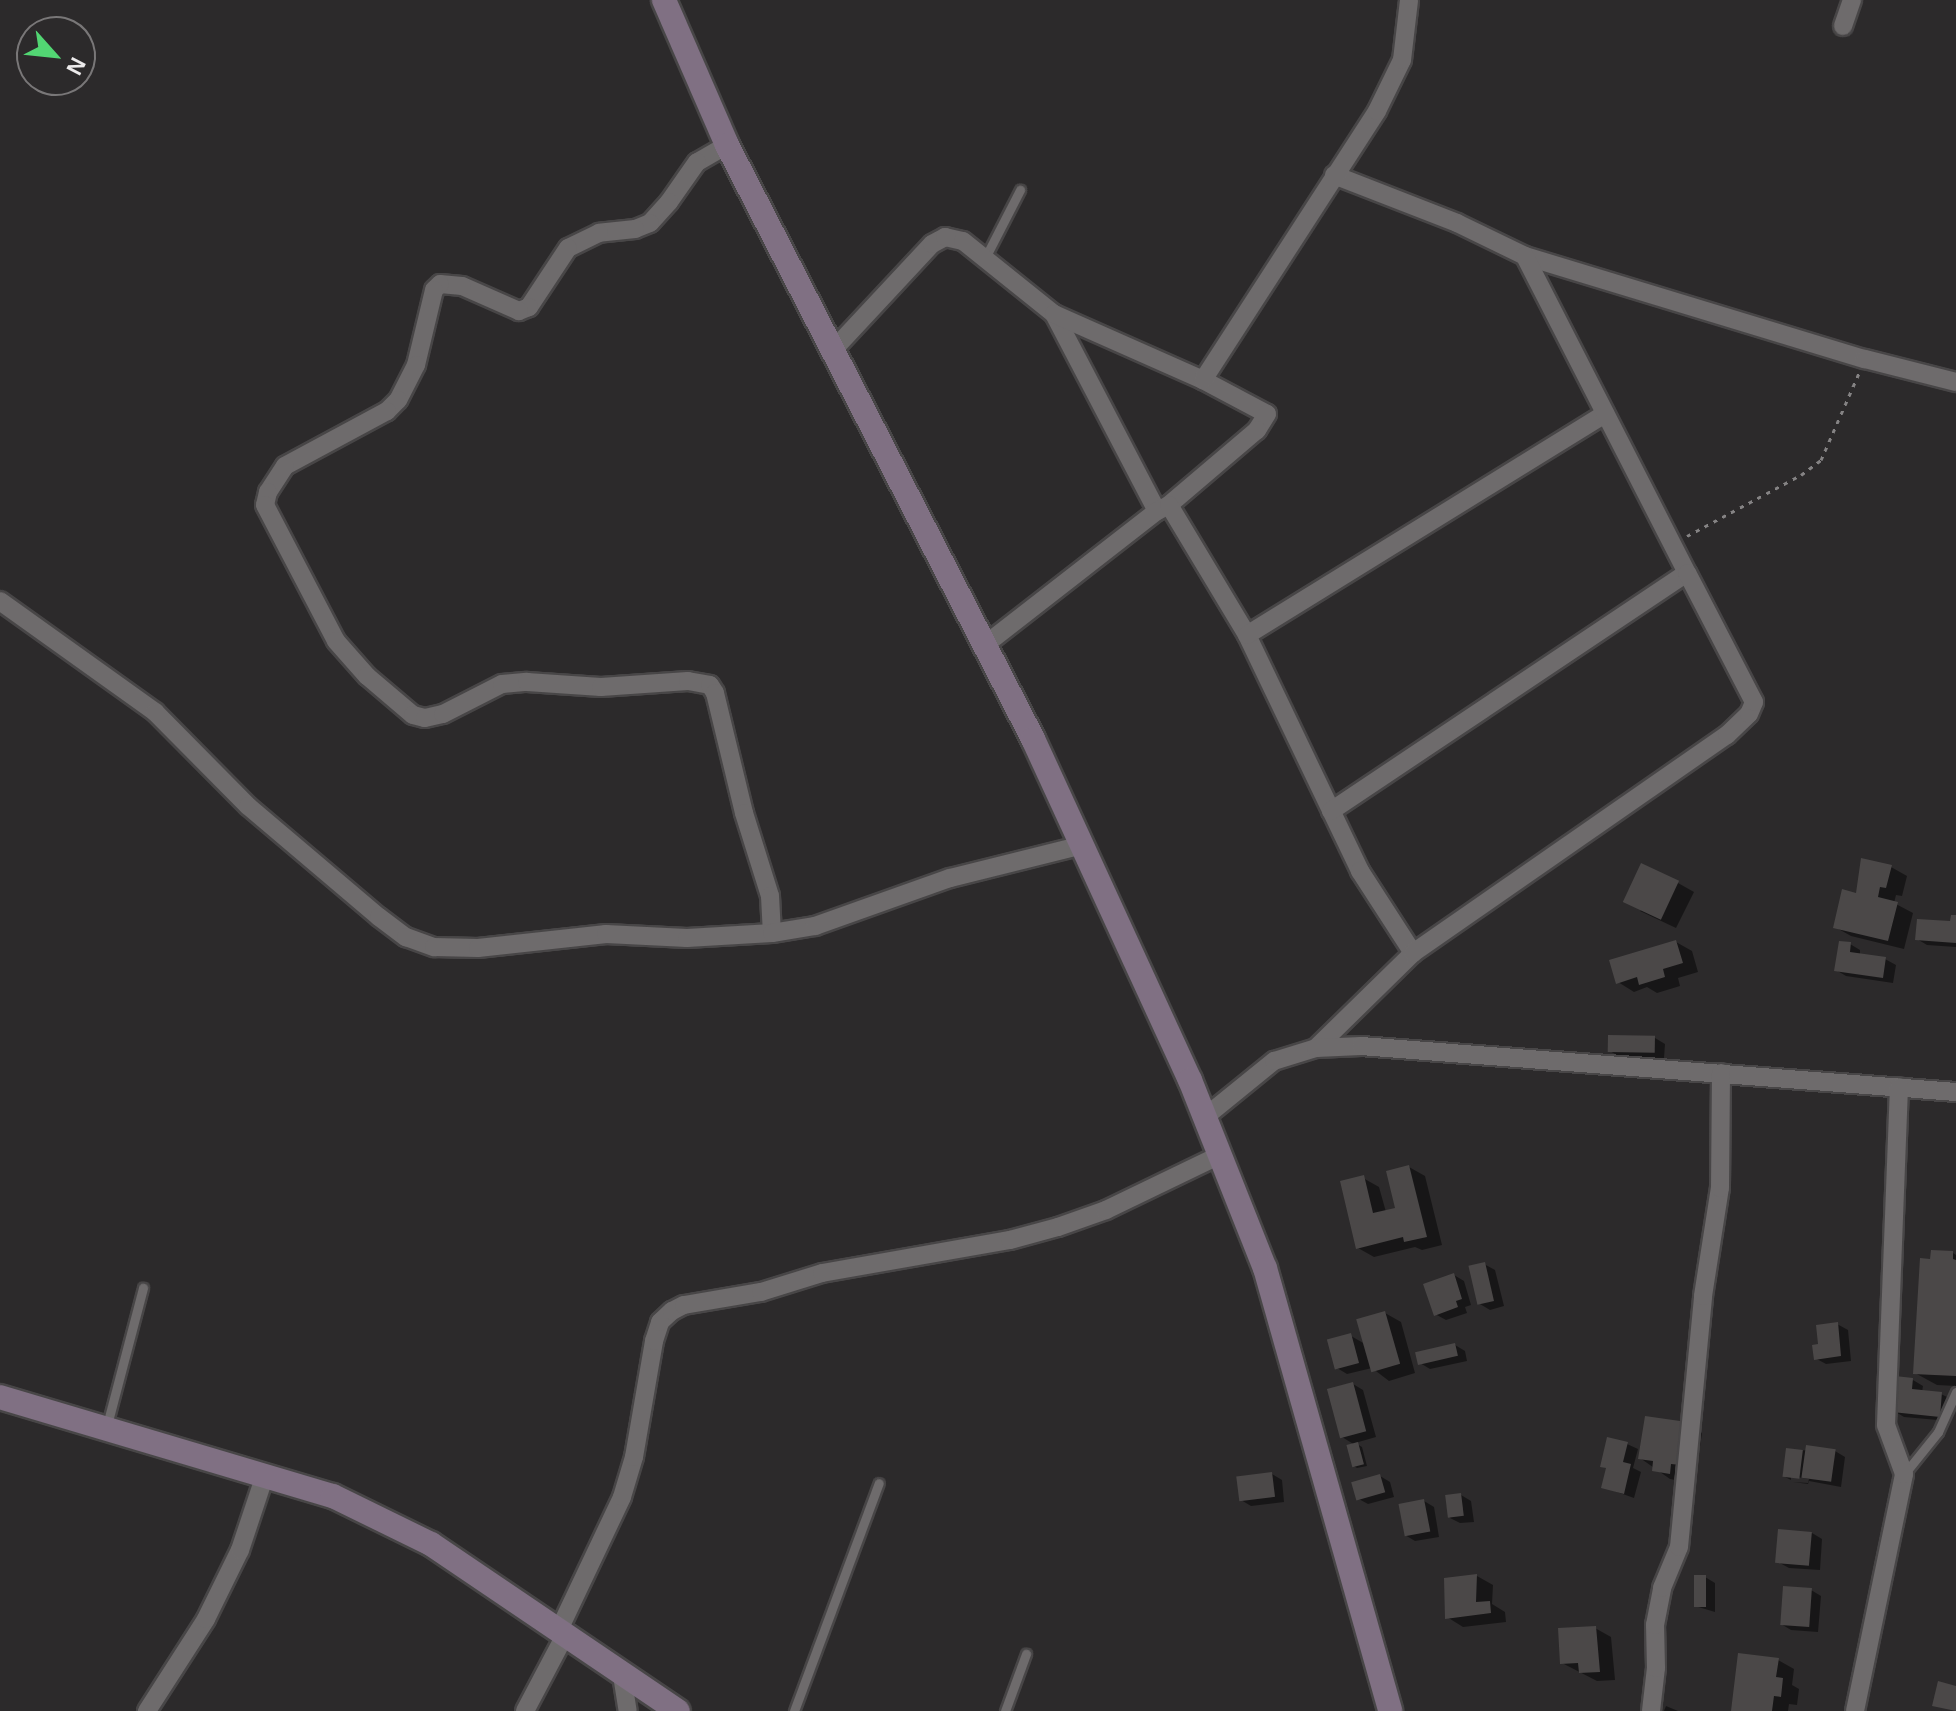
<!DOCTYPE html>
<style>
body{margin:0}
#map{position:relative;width:1956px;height:1711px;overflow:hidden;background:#2c2a2b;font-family:Helvetica,sans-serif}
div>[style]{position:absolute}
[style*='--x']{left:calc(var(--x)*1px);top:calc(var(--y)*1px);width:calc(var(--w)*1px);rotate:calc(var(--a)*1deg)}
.shadow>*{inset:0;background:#0007}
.building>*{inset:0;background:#4b4848;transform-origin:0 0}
.path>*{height:3px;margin-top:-1.5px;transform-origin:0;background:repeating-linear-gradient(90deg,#858384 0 4px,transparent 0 10px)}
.roads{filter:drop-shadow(2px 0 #484647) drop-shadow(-2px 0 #484647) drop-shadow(0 2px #484647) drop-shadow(0 -2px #484647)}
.lane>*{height:9px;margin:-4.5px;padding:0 4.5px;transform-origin:4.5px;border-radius:4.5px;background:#6e6b6c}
.street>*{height:18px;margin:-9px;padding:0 9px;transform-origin:9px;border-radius:9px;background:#6e6b6c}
.secondary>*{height:24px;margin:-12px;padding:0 12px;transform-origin:12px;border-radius:12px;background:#807083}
span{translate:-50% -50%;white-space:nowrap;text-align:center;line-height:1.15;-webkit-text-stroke:6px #2c2a2b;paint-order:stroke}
.north{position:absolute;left:16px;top:16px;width:80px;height:80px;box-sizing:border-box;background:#2c2a2b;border:2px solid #797778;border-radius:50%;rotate:117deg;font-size:22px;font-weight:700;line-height:32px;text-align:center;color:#eceaeb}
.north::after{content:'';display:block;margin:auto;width:28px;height:36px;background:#52d673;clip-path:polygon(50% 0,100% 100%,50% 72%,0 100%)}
</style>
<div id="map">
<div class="shadow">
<i style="clip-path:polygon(1891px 867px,1907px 876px,1902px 896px,1896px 895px,1894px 903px,1913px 913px,1904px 949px,1851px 936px,1835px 927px,1858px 895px)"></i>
<i style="clip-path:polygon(1678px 883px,1694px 892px,1676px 928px,1640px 911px)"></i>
<i style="clip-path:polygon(1956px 917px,1956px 947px,1927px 945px,1917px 939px,1952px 923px)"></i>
<i style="clip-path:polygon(1676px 942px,1692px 951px,1698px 972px,1678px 978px,1680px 986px,1657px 993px,1647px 987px,1634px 992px,1618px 982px)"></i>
<i style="clip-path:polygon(1850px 944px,1860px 950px,1860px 955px,1885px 959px,1896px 965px,1893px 983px,1846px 976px,1836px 970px)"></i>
<i style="clip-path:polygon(1655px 1038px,1665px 1044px,1664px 1058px,1620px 1057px,1610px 1051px)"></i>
<i style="clip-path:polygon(1409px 1167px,1425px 1176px,1442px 1245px,1422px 1250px,1415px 1247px,1374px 1257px,1358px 1248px,1363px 1178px,1379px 1187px,1386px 1212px,1397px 1209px)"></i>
<i style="clip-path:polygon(1953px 1253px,1956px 1255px,1956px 1386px,1937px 1385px,1915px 1373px,1932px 1261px)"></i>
<i style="clip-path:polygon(1484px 1264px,1495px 1270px,1504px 1306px,1490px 1310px,1480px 1304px)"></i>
<i style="clip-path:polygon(1454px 1275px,1464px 1281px,1471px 1305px,1465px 1307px,1467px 1313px,1446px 1320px,1435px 1314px)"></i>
<i style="clip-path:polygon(1385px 1313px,1401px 1322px,1415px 1373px,1389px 1381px,1372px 1368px,1347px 1374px,1337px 1368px,1351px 1336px,1365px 1344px)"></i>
<i style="clip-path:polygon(1837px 1324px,1848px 1330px,1851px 1361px,1826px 1364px,1815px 1358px)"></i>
<i style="clip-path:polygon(1455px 1345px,1465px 1351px,1467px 1361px,1430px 1369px,1420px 1363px)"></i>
<i style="clip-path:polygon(1913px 1380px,1923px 1386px,1922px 1392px,1941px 1394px,1951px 1399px,1949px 1421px,1904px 1417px,1894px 1411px)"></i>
<i style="clip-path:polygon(1353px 1384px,1363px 1390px,1376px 1437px,1355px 1443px,1362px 1447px,1367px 1466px,1357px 1468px,1352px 1465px,1355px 1445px,1342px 1437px)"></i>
<i style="clip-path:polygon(1686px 1424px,1702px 1433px,1696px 1473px,1687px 1472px,1686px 1482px,1670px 1479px,1640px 1458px)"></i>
<i style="clip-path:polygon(1627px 1444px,1638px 1449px,1633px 1468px,1641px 1472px,1634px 1498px,1603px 1487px,1608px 1469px,1602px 1466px)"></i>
<i style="clip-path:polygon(1787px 1450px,1835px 1451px,1845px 1457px,1841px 1487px,1809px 1481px,1808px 1484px,1793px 1482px,1808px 1483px,1809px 1479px,1791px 1476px,1791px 1480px,1783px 1476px)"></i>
<i style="clip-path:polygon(1272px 1474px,1282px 1480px,1284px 1502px,1251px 1506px,1241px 1500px)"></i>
<i style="clip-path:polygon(1380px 1476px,1390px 1482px,1394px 1497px,1368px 1504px,1357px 1498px)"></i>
<i style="clip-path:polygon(1461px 1495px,1471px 1501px,1474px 1522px,1460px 1523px,1450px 1518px)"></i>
<i style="clip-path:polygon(1424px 1501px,1434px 1507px,1439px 1537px,1415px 1541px,1405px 1535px)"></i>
<i style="clip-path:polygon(1812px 1533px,1822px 1539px,1820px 1570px,1789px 1568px,1778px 1562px)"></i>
<i style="clip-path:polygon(1477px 1576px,1493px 1585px,1492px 1604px,1505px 1612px,1506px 1622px,1463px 1627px,1447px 1617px,1446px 1579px)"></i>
<i style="clip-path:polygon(1705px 1577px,1715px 1583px,1715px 1612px,1695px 1606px)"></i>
<i style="clip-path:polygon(1811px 1590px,1821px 1596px,1818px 1632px,1791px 1630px,1781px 1624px)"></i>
<i style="clip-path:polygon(1595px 1628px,1611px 1637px,1615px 1680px,1597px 1681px,1562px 1663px)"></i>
<i style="clip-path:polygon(1778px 1660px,1794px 1669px,1792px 1685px,1799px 1689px,1797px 1705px,1789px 1704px,1788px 1711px,1736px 1711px)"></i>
<i style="clip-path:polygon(1666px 1706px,1678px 1711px,1664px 1711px)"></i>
</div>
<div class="building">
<i style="clip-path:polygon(1861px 858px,1892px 865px,1886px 888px,1880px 887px,1878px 897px,1898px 902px,1888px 941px,1833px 928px,1842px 889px,1856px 893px)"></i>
<i style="left:1641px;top:863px;width:42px;height:43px;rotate:25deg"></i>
<i style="clip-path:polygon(1951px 915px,1956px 915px,1956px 943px,1915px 940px,1917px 919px,1950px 921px)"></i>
<i style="clip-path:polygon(1676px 940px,1683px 963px,1663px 969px,1665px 977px,1639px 985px,1637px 977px,1616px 984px,1609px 960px)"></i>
<i style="clip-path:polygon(1839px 941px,1851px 942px,1850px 952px,1886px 957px,1883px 978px,1834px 971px)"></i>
<i style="left:1608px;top:1035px;width:47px;height:17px;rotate:1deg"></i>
<i style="clip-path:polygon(1409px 1165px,1427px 1237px,1404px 1242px,1403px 1237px,1356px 1249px,1340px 1181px,1364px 1175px,1373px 1213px,1395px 1208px,1386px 1171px)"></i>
<i style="clip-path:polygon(1931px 1250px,1953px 1251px,1953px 1259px,1956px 1260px,1956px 1376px,1913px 1374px,1920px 1258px,1930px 1259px)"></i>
<i style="left:1485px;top:1262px;width:40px;height:17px;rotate:77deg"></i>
<i style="clip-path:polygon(1454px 1273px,1462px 1299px,1456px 1301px,1458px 1307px,1434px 1316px,1423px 1284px)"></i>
<i style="left:1385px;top:1311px;width:55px;height:30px;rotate:74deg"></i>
<i style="clip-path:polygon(1838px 1322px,1841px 1356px,1814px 1360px,1812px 1345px,1818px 1344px,1816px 1325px)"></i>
<i style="left:1351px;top:1333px;width:31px;height:25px;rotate:75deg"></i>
<i style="left:1455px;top:1343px;width:13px;height:41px;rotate:77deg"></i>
<i style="clip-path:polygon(1895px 1376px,1913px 1378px,1912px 1389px,1942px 1392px,1940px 1417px,1892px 1412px)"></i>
<i style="left:1353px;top:1382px;width:51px;height:27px;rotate:75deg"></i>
<i style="clip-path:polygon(1645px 1416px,1687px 1422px,1681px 1465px,1671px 1464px,1670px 1474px,1652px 1471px,1653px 1461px,1638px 1459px)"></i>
<i style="clip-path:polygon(1607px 1437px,1628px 1442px,1623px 1462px,1631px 1464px,1624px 1494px,1601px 1488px,1606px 1468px,1600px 1467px)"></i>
<i style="left:1358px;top:1442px;width:23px;height:12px;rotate:75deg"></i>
<i style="left:1806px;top:1445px;width:30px;height:33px;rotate:8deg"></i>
<i style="left:1786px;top:1448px;width:17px;height:29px;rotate:7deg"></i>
<i style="left:1272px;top:1472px;width:25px;height:36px;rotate:83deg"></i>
<i style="left:1380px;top:1474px;width:19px;height:30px;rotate:74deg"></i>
<i style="left:1461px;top:1493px;width:23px;height:16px;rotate:83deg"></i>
<i style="left:1424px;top:1499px;width:33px;height:26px;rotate:79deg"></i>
<i style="left:1778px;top:1529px;width:34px;height:34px;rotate:5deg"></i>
<i style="clip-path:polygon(1477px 1574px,1476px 1602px,1490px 1601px,1491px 1613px,1445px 1619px,1444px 1578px)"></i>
<i style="left:1694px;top:1575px;width:12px;height:32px"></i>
<i style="left:1783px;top:1586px;width:29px;height:39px;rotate:4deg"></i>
<i style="clip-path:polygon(1596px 1626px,1600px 1672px,1579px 1673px,1578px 1663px,1560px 1664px,1558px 1628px)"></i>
<i style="clip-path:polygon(1738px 1653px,1779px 1658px,1776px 1677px,1783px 1678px,1781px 1697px,1774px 1696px,1772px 1711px,1731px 1711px)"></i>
<i style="clip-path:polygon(1938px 1681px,1956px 1686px,1956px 1711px,1932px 1706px)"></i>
</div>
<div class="path">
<i style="--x:1687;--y:536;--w:129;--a:-28.2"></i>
<i style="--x:1801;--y:475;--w:25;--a:-37"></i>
<i style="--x:1821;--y:460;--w:95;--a:-66.4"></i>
</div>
<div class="roads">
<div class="lane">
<i style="--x:984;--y:260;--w:79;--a:-62.8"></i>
<i style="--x:107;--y:1425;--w:142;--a:-75.3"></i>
<i style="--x:1905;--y:1473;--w:53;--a:-51.2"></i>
<i style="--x:1938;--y:1432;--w:44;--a:-65.8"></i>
<i style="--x:794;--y:1711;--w:243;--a:-69.6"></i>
<i style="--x:1005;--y:1711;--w:61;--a:-69.8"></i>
</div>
<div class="street">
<i style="--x:1843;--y:26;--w:28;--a:-71"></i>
<i style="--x:727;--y:145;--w:34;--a:150"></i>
<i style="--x:697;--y:162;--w:49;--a:125"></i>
<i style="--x:669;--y:202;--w:28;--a:132"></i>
<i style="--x:650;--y:223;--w:16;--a:158"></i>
<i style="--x:635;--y:229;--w:36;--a:174"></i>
<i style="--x:599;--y:233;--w:34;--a:154"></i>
<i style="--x:568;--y:248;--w:71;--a:123.5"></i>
<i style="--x:529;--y:307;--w:11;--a:158"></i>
<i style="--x:519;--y:311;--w:62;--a:-156.3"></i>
<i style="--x:462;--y:286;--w:22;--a:-175"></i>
<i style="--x:440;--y:284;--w:8;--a:135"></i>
<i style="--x:434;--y:290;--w:77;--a:103.5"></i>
<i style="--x:416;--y:365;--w:39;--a:117"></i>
<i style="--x:398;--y:400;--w:16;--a:135"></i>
<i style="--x:387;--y:411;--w:116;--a:151.7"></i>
<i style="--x:285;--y:466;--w:31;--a:123"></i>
<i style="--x:268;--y:492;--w:13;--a:103"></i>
<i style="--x:265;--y:505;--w:153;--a:62.4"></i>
<i style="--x:336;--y:641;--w:47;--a:48.5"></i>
<i style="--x:367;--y:676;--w:60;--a:40.3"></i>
<i style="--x:413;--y:715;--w:12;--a:14"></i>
<i style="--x:425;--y:718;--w:18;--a:-13"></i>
<i style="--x:443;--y:714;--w:66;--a:-27"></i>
<i style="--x:502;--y:684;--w:25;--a:-5"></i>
<i style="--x:527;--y:682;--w:74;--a:3.9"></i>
<i style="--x:601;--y:687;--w:87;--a:-3.9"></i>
<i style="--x:688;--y:681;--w:22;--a:10"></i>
<i style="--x:710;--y:685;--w:9;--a:58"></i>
<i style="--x:715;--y:693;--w:123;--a:76.4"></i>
<i style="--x:744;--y:813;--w:87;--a:72.6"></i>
<i style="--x:770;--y:896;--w:37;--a:87"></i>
<i style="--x:1334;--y:175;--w:132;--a:21.3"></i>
<i style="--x:1457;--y:223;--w:76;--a:25.9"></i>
<i style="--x:1525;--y:256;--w:355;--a:16.9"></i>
<i style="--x:1865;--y:359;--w:94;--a:14.2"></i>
<i style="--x:1054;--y:314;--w:222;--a:62.4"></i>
<i style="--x:835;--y:348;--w:142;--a:-47"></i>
<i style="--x:932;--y:244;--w:15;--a:-28"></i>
<i style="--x:945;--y:237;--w:18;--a:13"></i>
<i style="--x:963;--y:241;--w:117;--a:38.7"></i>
<i style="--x:1054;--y:314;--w:163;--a:23.9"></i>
<i style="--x:1203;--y:380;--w:72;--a:28"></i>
<i style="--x:1267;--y:414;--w:19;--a:122"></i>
<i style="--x:1257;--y:430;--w:116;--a:139.6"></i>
<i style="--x:1169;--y:505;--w:13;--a:153"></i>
<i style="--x:1157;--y:511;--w:218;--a:142.1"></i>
<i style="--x:1203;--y:380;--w:320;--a:-57.1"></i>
<i style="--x:1377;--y:111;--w:57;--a:-63.9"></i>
<i style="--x:1402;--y:60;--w:60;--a:-83.3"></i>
<i style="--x:1169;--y:505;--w:152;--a:59"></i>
<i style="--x:1247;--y:635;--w:262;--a:64.4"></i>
<i style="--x:1360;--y:871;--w:98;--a:57.1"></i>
<i style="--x:0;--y:601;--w:191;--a:35.6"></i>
<i style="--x:155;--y:712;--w:132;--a:45.3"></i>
<i style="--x:248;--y:806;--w:172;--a:40.3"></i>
<i style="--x:379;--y:917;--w:34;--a:37"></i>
<i style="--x:406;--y:937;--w:30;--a:20"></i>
<i style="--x:434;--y:947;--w:44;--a:1.3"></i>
<i style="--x:478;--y:948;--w:129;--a:-6.2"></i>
<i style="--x:606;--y:934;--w:81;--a:2.8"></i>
<i style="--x:687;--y:938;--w:85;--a:-3.4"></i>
<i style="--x:772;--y:933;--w:44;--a:-9.2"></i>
<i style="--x:815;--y:926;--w:143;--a:-19.6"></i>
<i style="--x:950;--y:878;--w:136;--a:-14"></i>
<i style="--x:1247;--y:635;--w:421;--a:-31.7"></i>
<i style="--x:1331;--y:811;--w:428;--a:-33.8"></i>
<i style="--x:1687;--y:573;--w:356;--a:-117.1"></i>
<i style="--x:1316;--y:1048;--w:136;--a:-44.4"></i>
<i style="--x:1413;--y:953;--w:382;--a:-34.8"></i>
<i style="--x:1727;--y:735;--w:30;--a:-44"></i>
<i style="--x:1749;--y:714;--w:13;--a:-67"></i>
<i style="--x:1754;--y:702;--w:145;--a:-117.4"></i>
<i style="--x:1205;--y:1117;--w:89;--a:-39.1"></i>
<i style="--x:1274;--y:1061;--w:44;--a:-17.2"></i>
<i style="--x:1316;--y:1048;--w:45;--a:-2.5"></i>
<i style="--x:1361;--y:1046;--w:597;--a:4.42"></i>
<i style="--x:558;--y:1632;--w:149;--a:-64.6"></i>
<i style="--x:622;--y:1497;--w:42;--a:-73.3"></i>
<i style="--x:634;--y:1457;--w:118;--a:-80.2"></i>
<i style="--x:654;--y:1341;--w:20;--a:-72"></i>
<i style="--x:660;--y:1322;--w:16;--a:-43"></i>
<i style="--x:672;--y:1311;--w:13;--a:-27"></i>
<i style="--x:684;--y:1305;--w:78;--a:-9.6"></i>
<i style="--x:761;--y:1292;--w:64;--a:-17.3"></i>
<i style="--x:822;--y:1273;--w:191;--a:-10"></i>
<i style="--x:1010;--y:1240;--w:50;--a:-15.2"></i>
<i style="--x:1058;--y:1227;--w:51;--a:-19.5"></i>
<i style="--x:1106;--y:1210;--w:127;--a:-25.8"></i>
<i style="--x:622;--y:1675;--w:36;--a:81"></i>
<i style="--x:147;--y:1711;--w:109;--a:-57.3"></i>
<i style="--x:206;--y:1619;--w:77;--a:-63.8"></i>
<i style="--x:240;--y:1550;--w:79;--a:-71.6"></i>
<i style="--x:525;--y:1711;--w:84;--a:-62.2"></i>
<i style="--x:1651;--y:1711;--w:43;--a:-83.4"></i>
<i style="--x:1656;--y:1668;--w:43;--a:-91.3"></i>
<i style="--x:1655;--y:1625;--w:38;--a:-79"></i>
<i style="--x:1662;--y:1588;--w:44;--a:-67.5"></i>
<i style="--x:1679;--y:1547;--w:252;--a:-84.5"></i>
<i style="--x:1703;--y:1296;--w:109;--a:-81.1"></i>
<i style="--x:1720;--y:1188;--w:115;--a:-89.5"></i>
<i style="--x:1855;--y:1711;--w:242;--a:-78.3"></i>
<i style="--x:1904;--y:1474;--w:52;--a:-110.2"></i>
<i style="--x:1886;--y:1425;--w:338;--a:-87.8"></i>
</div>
<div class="secondary">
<i style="--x:664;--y:0;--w:158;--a:66.5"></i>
<i style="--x:727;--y:145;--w:668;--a:62.74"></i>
<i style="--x:1033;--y:739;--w:375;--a:65.3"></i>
<i style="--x:1190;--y:1080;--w:202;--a:68.3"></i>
<i style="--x:1265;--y:1268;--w:460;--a:74.2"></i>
<i style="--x:0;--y:1397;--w:347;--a:16.6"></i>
<i style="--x:333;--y:1496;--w:109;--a:26.1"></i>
<i style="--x:431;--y:1544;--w:298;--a:34.1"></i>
</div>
</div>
<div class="north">N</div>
</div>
